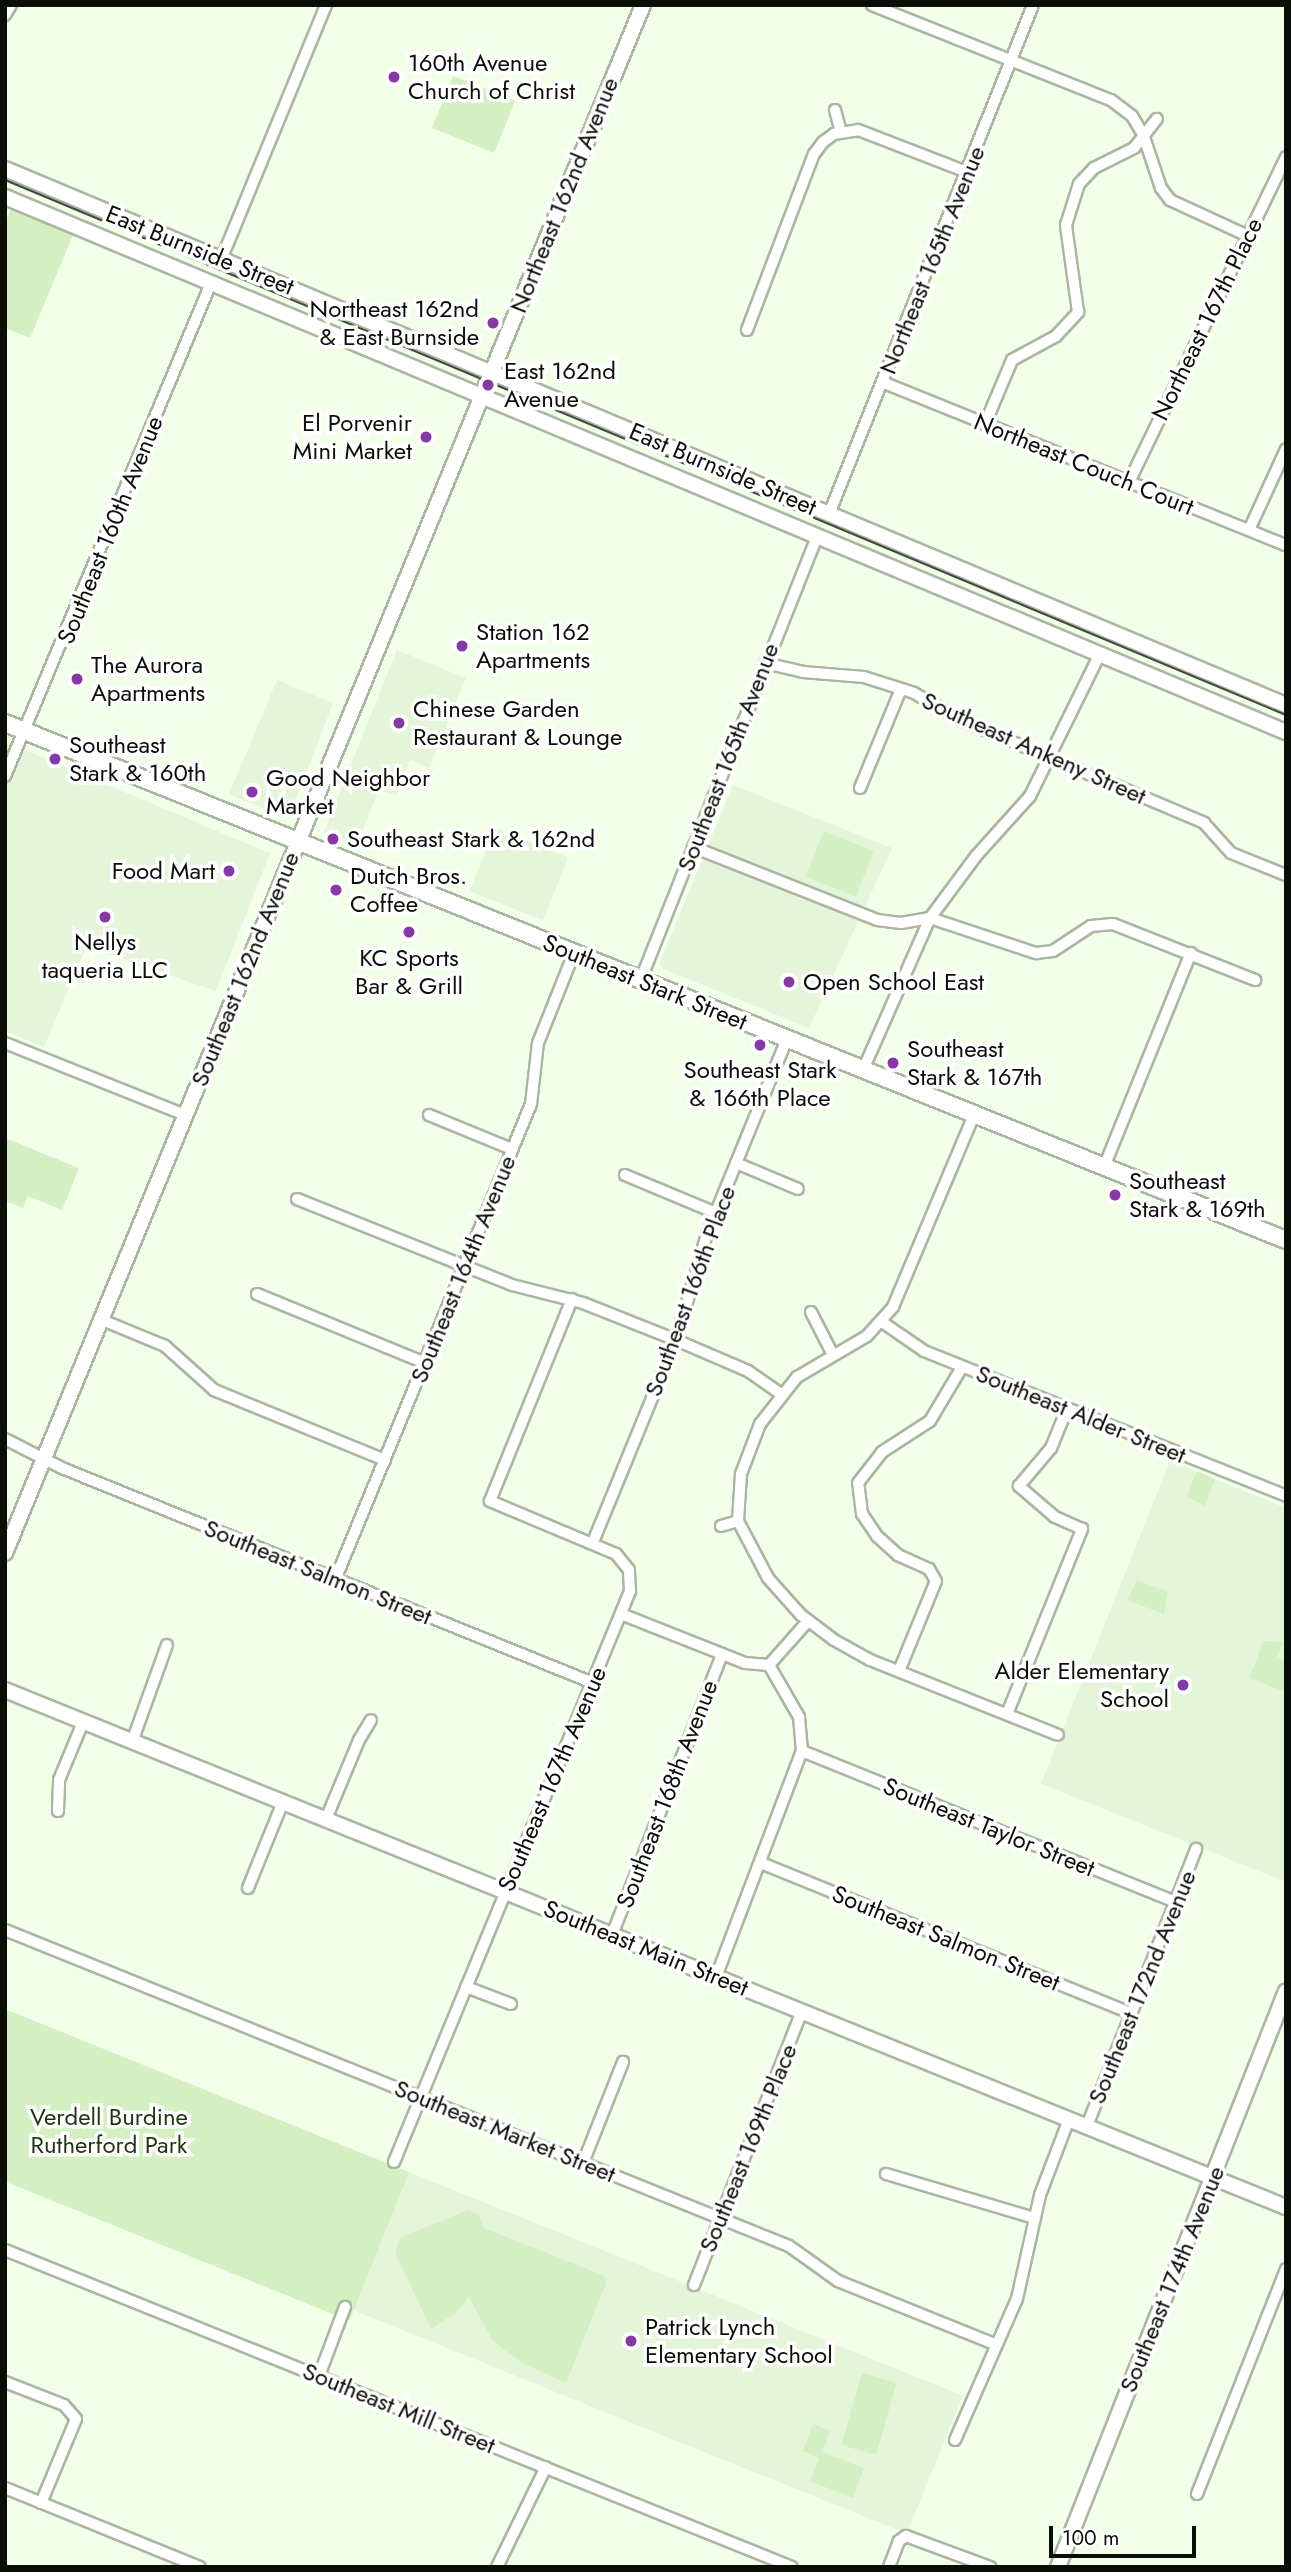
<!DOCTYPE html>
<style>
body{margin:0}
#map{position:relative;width:1291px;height:2572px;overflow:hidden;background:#f2ffe9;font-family:Jost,sans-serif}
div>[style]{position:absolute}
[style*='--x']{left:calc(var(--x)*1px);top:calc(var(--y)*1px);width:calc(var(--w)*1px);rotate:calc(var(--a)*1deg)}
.built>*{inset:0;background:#e4f5d9;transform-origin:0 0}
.green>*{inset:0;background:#d4f0c2;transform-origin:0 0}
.roads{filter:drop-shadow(2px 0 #aab6a2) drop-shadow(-2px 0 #aab6a2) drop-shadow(0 2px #aab6a2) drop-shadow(0 -2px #aab6a2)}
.street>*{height:10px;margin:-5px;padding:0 5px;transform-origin:5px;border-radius:5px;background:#fff}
.secondary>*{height:14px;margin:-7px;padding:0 7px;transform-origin:7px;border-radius:7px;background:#fff}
.primary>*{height:16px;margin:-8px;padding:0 8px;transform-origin:8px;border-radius:8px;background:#fff}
.tram>*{height:2px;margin:-1px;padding:0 1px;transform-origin:1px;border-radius:1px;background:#41483d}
.dots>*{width:19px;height:19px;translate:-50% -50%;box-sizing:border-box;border:4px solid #fff;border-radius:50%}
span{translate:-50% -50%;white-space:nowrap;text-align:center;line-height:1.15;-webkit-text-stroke:7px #fff;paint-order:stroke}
.poi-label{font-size:24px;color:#090e07}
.left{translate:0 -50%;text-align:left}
.right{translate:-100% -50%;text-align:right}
.street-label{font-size:24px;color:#090e07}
.park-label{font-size:24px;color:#1f350d}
.frame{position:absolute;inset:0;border:7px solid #090e07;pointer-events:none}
.scale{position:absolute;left:1049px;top:2526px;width:147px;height:32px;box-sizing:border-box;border:4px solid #090e07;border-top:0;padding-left:9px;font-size:21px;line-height:24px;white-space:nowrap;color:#090e07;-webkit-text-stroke:5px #fff;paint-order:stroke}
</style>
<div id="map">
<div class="built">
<i style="clip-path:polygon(397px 650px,466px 678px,429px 768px,410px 760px,396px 796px,379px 790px,356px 846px,324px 832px)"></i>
<i style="clip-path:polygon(277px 680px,333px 703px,291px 812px,284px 817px,229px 794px)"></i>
<i style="clip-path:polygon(5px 742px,270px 853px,216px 991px,99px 951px,84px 952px,44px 1047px,5px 1031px)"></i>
<i style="clip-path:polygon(733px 785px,892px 848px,809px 1028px,663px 969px,660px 962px)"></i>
<i style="left:495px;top:828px;width:79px;height:68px;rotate:22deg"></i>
<i style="clip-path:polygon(1170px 1461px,1286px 1508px,1286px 1882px,1041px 1784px)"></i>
<i style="left:409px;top:2172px;width:597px;height:149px;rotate:22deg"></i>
</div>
<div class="green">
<i style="left:453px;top:76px;width:67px;height:56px;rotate:22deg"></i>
<i style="clip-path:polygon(11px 209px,73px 235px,30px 338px,5px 328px,5px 223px)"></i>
<i style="left:824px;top:831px;width:54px;height:49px;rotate:22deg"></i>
<i style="clip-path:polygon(5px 1138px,79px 1168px,62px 1210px,28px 1196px,23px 1208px,5px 1201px)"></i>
<i style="clip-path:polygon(1197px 1471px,1215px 1479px,1205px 1506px,1187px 1496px)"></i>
<i style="clip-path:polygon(1137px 1580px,1168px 1592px,1164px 1614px,1127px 1600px)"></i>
<i style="clip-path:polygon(1264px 1641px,1283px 1642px,1277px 1657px,1286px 1661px,1286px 1692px,1249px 1678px)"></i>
<i style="left:5px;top:2009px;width:436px;height:160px;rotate:22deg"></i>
<i style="clip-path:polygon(468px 2210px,479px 2215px,484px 2228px,603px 2275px,606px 2283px,566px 2383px,522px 2363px,493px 2341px,469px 2297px,457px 2312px,431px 2329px,395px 2253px,401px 2237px)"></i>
<i style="left:862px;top:2373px;width:36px;height:75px;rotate:16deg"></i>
<i style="clip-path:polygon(813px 2424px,830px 2431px,822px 2452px,864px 2468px,853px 2498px,810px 2481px,819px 2458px,803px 2451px)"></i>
</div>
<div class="roads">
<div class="street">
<i style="--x:872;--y:5;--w:257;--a:21.7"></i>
<i style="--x:1111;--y:100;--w:26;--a:37"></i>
<i style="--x:1132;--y:116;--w:21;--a:59"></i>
<i style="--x:1143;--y:134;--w:57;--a:71.6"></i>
<i style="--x:1161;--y:188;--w:15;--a:53"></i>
<i style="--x:1170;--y:200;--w:86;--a:24.8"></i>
<i style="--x:5;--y:15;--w:12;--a:-59"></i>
<i style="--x:835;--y:110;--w:23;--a:75"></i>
<i style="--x:221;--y:260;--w:276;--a:-67.6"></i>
<i style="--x:747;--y:330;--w:188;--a:-69.2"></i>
<i style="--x:814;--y:154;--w:15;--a:-53"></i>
<i style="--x:823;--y:142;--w:14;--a:-36"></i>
<i style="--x:834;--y:134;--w:24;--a:-9"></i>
<i style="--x:858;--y:130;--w:117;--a:21.1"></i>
<i style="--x:882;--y:382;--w:436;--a:22"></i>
<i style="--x:985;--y:424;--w:69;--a:-67.1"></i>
<i style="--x:1012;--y:360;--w:50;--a:-28.6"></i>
<i style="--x:1056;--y:336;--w:33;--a:-47"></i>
<i style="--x:1078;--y:312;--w:88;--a:-97.9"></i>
<i style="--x:1066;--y:225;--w:43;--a:-72.4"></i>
<i style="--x:1079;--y:184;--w:22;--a:-47"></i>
<i style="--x:1094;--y:168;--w:45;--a:-26.6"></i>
<i style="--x:1134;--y:148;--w:37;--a:-52"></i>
<i style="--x:1129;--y:482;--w:361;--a:-64.2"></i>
<i style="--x:829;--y:514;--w:548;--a:-68.16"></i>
<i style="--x:1249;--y:530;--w:89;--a:-65.4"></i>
<i style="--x:765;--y:663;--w:39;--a:13"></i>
<i style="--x:803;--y:672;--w:61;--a:4.7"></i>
<i style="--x:864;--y:677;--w:52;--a:17.7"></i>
<i style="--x:914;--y:693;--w:56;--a:29.7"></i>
<i style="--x:963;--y:721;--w:262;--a:22.9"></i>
<i style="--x:1204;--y:823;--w:40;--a:48"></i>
<i style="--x:1231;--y:853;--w:59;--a:21.8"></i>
<i style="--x:5;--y:776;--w:534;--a:-67.32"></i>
<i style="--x:860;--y:788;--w:107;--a:-67.5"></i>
<i style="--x:693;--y:847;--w:198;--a:21.6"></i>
<i style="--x:877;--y:920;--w:24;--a:7"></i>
<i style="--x:901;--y:923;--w:29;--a:-10"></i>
<i style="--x:930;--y:918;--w:112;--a:18.3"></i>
<i style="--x:1036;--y:953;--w:17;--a:-7"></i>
<i style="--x:1053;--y:951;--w:45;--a:-33.3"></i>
<i style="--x:1091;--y:926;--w:22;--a:-5"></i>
<i style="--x:1113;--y:924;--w:153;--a:21.5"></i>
<i style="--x:641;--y:979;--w:477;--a:-68.3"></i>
<i style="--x:5;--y:1043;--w:194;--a:21.8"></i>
<i style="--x:863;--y:1070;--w:166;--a:-66.2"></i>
<i style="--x:930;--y:918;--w:77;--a:-53.4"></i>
<i style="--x:976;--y:856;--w:81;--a:-48"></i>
<i style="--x:1030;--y:796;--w:158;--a:-63.8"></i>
<i style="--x:429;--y:1115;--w:90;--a:22.3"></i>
<i style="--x:974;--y:1115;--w:208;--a:112.9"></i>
<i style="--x:893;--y:1307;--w:39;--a:132"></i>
<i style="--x:867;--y:1336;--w:81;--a:149.6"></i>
<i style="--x:797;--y:1377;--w:60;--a:128.2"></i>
<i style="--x:760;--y:1424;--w:53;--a:110.8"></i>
<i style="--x:741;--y:1474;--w:47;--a:93.7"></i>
<i style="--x:738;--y:1521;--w:64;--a:62.2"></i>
<i style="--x:768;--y:1578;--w:50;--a:48.3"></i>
<i style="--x:801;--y:1615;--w:41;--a:37.1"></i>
<i style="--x:834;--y:1640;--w:41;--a:29.1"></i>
<i style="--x:870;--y:1660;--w:202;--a:21.7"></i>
<i style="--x:736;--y:1163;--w:67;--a:22.8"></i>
<i style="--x:1104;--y:1167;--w:231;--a:-67.9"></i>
<i style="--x:625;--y:1175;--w:99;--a:22.7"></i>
<i style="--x:297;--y:1199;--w:232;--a:21.8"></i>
<i style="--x:512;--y:1285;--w:73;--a:14.2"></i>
<i style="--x:583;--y:1303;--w:100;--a:21.7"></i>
<i style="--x:676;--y:1340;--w:78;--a:23.3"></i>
<i style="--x:748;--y:1371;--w:40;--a:34.9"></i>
<i style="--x:257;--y:1294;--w:182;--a:22.3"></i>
<i style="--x:811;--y:1312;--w:48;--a:62.9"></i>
<i style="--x:102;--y:1320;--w:68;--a:22.4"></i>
<i style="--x:165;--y:1346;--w:66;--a:41.9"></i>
<i style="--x:214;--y:1390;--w:185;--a:22.3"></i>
<i style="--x:882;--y:1322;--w:51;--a:34.6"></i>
<i style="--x:924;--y:1351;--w:390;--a:21.8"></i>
<i style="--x:5;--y:1439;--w:64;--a:27"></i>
<i style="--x:62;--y:1468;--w:573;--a:22.04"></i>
<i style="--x:721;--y:1526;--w:18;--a:-16"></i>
<i style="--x:593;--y:1542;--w:218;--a:-67.7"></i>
<i style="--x:676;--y:1340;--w:110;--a:-73.7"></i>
<i style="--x:707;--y:1234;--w:211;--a:-67.7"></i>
<i style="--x:335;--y:1580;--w:515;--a:-67.62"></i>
<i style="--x:531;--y:1104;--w:61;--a:-83.5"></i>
<i style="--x:538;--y:1043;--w:97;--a:-68.2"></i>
<i style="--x:621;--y:1614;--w:133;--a:21.6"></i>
<i style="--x:745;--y:1663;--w:24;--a:5"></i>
<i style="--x:769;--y:1665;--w:59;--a:-48.4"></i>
<i style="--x:899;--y:1671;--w:97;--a:-67.7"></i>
<i style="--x:936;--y:1581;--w:14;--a:-120"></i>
<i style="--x:929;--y:1569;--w:34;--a:-156"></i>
<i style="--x:898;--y:1555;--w:28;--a:-138"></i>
<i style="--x:877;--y:1536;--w:27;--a:-124"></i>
<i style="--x:862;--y:1514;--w:31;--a:-97"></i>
<i style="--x:858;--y:1483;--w:39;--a:-52"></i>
<i style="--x:882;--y:1452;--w:57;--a:-32.9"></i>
<i style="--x:930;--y:1421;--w:63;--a:-59.3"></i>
<i style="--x:1007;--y:1714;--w:200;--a:-67.9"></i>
<i style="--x:1082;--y:1529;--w:30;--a:-156"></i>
<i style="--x:1055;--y:1517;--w:48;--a:-139.3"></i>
<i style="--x:1019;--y:1486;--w:50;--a:-49.9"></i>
<i style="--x:1051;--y:1448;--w:42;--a:-67.7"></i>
<i style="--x:132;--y:1742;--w:103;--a:-70.2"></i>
<i style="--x:802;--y:1751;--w:402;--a:22"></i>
<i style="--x:58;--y:1811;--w:31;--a:-88"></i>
<i style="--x:59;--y:1780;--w:63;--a:-67.5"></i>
<i style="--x:326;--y:1819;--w:86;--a:-67.3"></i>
<i style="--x:359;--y:1740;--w:23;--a:-59"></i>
<i style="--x:761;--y:1863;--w:399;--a:22.1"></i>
<i style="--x:248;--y:1888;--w:93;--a:-67.9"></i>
<i style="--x:5;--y:1930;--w:845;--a:21.95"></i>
<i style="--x:789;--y:2246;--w:60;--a:35.5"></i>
<i style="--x:838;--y:2281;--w:171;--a:21.9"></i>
<i style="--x:612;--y:1935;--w:302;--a:-68.6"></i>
<i style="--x:716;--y:1977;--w:242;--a:-69.2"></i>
<i style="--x:802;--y:1751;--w:34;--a:-95"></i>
<i style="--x:799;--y:1717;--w:60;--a:-120"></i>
<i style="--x:466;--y:1987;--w:48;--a:20.7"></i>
<i style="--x:1087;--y:2126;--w:298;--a:-68.5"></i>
<i style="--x:394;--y:2162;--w:618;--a:-67.54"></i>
<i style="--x:630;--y:1591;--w:21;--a:-93"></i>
<i style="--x:629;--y:1570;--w:21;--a:-129"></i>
<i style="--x:616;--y:1554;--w:137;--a:-157.2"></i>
<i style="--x:490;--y:1501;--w:218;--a:-67.9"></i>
<i style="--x:583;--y:2163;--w:109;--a:-68.4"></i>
<i style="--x:886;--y:2174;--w:155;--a:16.5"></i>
<i style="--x:5;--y:2250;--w:848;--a:21.94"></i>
<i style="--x:694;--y:2285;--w:295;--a:-68.5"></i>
<i style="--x:319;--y:2376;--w:74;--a:-69.4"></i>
<i style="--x:5;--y:2382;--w:63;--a:21.3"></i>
<i style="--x:64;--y:2405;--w:18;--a:49"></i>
<i style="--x:76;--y:2419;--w:91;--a:112.6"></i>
<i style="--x:955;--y:2440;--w:154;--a:-66.3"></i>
<i style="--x:1017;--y:2299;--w:107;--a:-77.5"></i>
<i style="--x:1040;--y:2195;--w:81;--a:-69.1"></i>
<i style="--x:5;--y:2488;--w:210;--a:22.1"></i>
<i style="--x:1197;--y:2494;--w:242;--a:-68.4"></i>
<i style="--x:497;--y:2567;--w:111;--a:-63.9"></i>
<i style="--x:889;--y:2567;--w:28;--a:-69"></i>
<i style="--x:899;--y:2541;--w:9;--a:-36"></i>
<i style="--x:906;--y:2536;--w:90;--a:20.3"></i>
</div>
<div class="secondary">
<i style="--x:5;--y:169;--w:1389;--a:22.71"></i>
<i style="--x:5;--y:197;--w:1388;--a:22.67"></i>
<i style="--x:5;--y:1553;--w:1674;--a:-67.6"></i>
<i style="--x:5;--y:1690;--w:1381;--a:21.98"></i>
<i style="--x:1058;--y:2567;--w:619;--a:-68.4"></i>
</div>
<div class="primary">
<i style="--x:5;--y:723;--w:1381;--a:21.98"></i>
</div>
</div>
<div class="tram">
<i style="--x:5;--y:180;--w:1388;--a:22.67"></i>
</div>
<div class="dots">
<i style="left:394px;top:77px;background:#8638a9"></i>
<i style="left:493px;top:323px;background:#8638a9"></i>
<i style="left:488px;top:385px;background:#8638a9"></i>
<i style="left:426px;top:437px;background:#8638a9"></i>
<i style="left:462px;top:646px;background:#8638a9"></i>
<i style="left:77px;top:679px;background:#8638a9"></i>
<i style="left:399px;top:723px;background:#8638a9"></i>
<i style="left:55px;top:759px;background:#8638a9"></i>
<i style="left:252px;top:792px;background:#8638a9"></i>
<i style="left:333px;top:839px;background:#8638a9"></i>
<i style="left:229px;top:871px;background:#8638a9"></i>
<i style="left:336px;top:890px;background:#8638a9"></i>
<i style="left:105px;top:917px;background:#8638a9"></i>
<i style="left:409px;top:932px;background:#8638a9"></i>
<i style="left:789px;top:982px;background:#8638a9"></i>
<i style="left:760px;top:1045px;background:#8638a9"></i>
<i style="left:893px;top:1063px;background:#8638a9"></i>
<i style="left:1115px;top:1195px;background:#8638a9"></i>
<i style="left:1183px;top:1685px;background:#8638a9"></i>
<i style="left:631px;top:2341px;background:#8638a9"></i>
</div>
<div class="poi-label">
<span class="left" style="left:408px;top:77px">160th Avenue<br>Church of Christ</span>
<span class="right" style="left:479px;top:323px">Northeast 162nd<br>&amp; East Burnside</span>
<span class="left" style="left:504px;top:385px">East 162nd<br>Avenue</span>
<span class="right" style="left:412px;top:437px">El Porvenir<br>Mini Market</span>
<span class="left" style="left:476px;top:646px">Station 162<br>Apartments</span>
<span class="left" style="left:91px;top:679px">The Aurora<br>Apartments</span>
<span class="left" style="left:413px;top:723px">Chinese Garden<br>Restaurant &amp; Lounge</span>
<span class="left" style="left:69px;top:759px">Southeast<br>Stark &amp; 160th</span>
<span class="left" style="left:266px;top:792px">Good Neighbor<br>Market</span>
<span class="left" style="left:347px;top:839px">Southeast Stark &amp; 162nd</span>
<span class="right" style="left:215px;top:871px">Food Mart</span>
<span class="left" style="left:350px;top:890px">Dutch Bros.<br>Coffee</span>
<span style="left:105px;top:956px">Nellys<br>taqueria LLC</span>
<span style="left:409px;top:972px">KC Sports<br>Bar &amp; Grill</span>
<span class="left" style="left:803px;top:982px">Open School East</span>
<span class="left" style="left:907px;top:1063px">Southeast<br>Stark &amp; 167th</span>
<span style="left:760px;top:1084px">Southeast Stark<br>&amp; 166th Place</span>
<span class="left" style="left:1129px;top:1195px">Southeast<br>Stark &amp; 169th</span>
<span class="right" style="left:1169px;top:1685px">Alder Elementary<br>School</span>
<span class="left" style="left:645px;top:2341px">Patrick Lynch<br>Elementary School</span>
</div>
<div class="street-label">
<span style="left:564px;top:195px;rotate:-68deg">Northeast 162nd Avenue</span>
<span style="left:200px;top:250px;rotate:22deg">East Burnside Street</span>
<span style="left:932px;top:260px;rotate:-68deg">Northeast 165th Avenue</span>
<span style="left:1207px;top:319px;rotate:-64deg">Northeast 167th Place</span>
<span style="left:1084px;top:464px;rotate:22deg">Northeast Couch Court</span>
<span style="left:723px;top:469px;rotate:23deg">East Burnside Street</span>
<span style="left:110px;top:530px;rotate:-68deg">Southeast 160th Avenue</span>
<span style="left:1034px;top:748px;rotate:24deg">Southeast Ankeny Street</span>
<span style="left:728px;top:757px;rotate:-69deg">Southeast 165th Avenue</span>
<span style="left:245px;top:969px;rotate:-68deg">Southeast 162nd Avenue</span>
<span style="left:645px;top:982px;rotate:22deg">Southeast Stark Street</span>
<span style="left:463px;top:1269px;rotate:-68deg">Southeast 164th Avenue</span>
<span style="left:690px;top:1291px;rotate:-70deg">Southeast 166th Place</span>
<span style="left:1081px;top:1414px;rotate:22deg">Southeast Alder Street</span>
<span style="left:318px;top:1572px;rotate:22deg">Southeast Salmon Street</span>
<span style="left:552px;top:1779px;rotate:-67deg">Southeast 167th Avenue</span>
<span style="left:667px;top:1794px;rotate:-69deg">Southeast 168th Avenue</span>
<span style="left:989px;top:1827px;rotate:22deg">Southeast Taylor Street</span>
<span style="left:946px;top:1938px;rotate:22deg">Southeast Salmon Street</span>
<span style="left:646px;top:1948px;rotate:22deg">Southeast Main Street</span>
<span style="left:1142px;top:1987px;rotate:-68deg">Southeast 172nd Avenue</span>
<span style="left:505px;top:2131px;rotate:22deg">Southeast Market Street</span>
<span style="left:748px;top:2148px;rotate:-68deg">Southeast 169th Place</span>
<span style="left:1172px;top:2279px;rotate:-68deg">Southeast 174th Avenue</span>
<span style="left:399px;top:2408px;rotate:22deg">Southeast Mill Street</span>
</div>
<div class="park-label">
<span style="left:109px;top:2131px">Verdell Burdine<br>Rutherford Park</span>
</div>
<div class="frame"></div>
<div class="scale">100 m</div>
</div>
